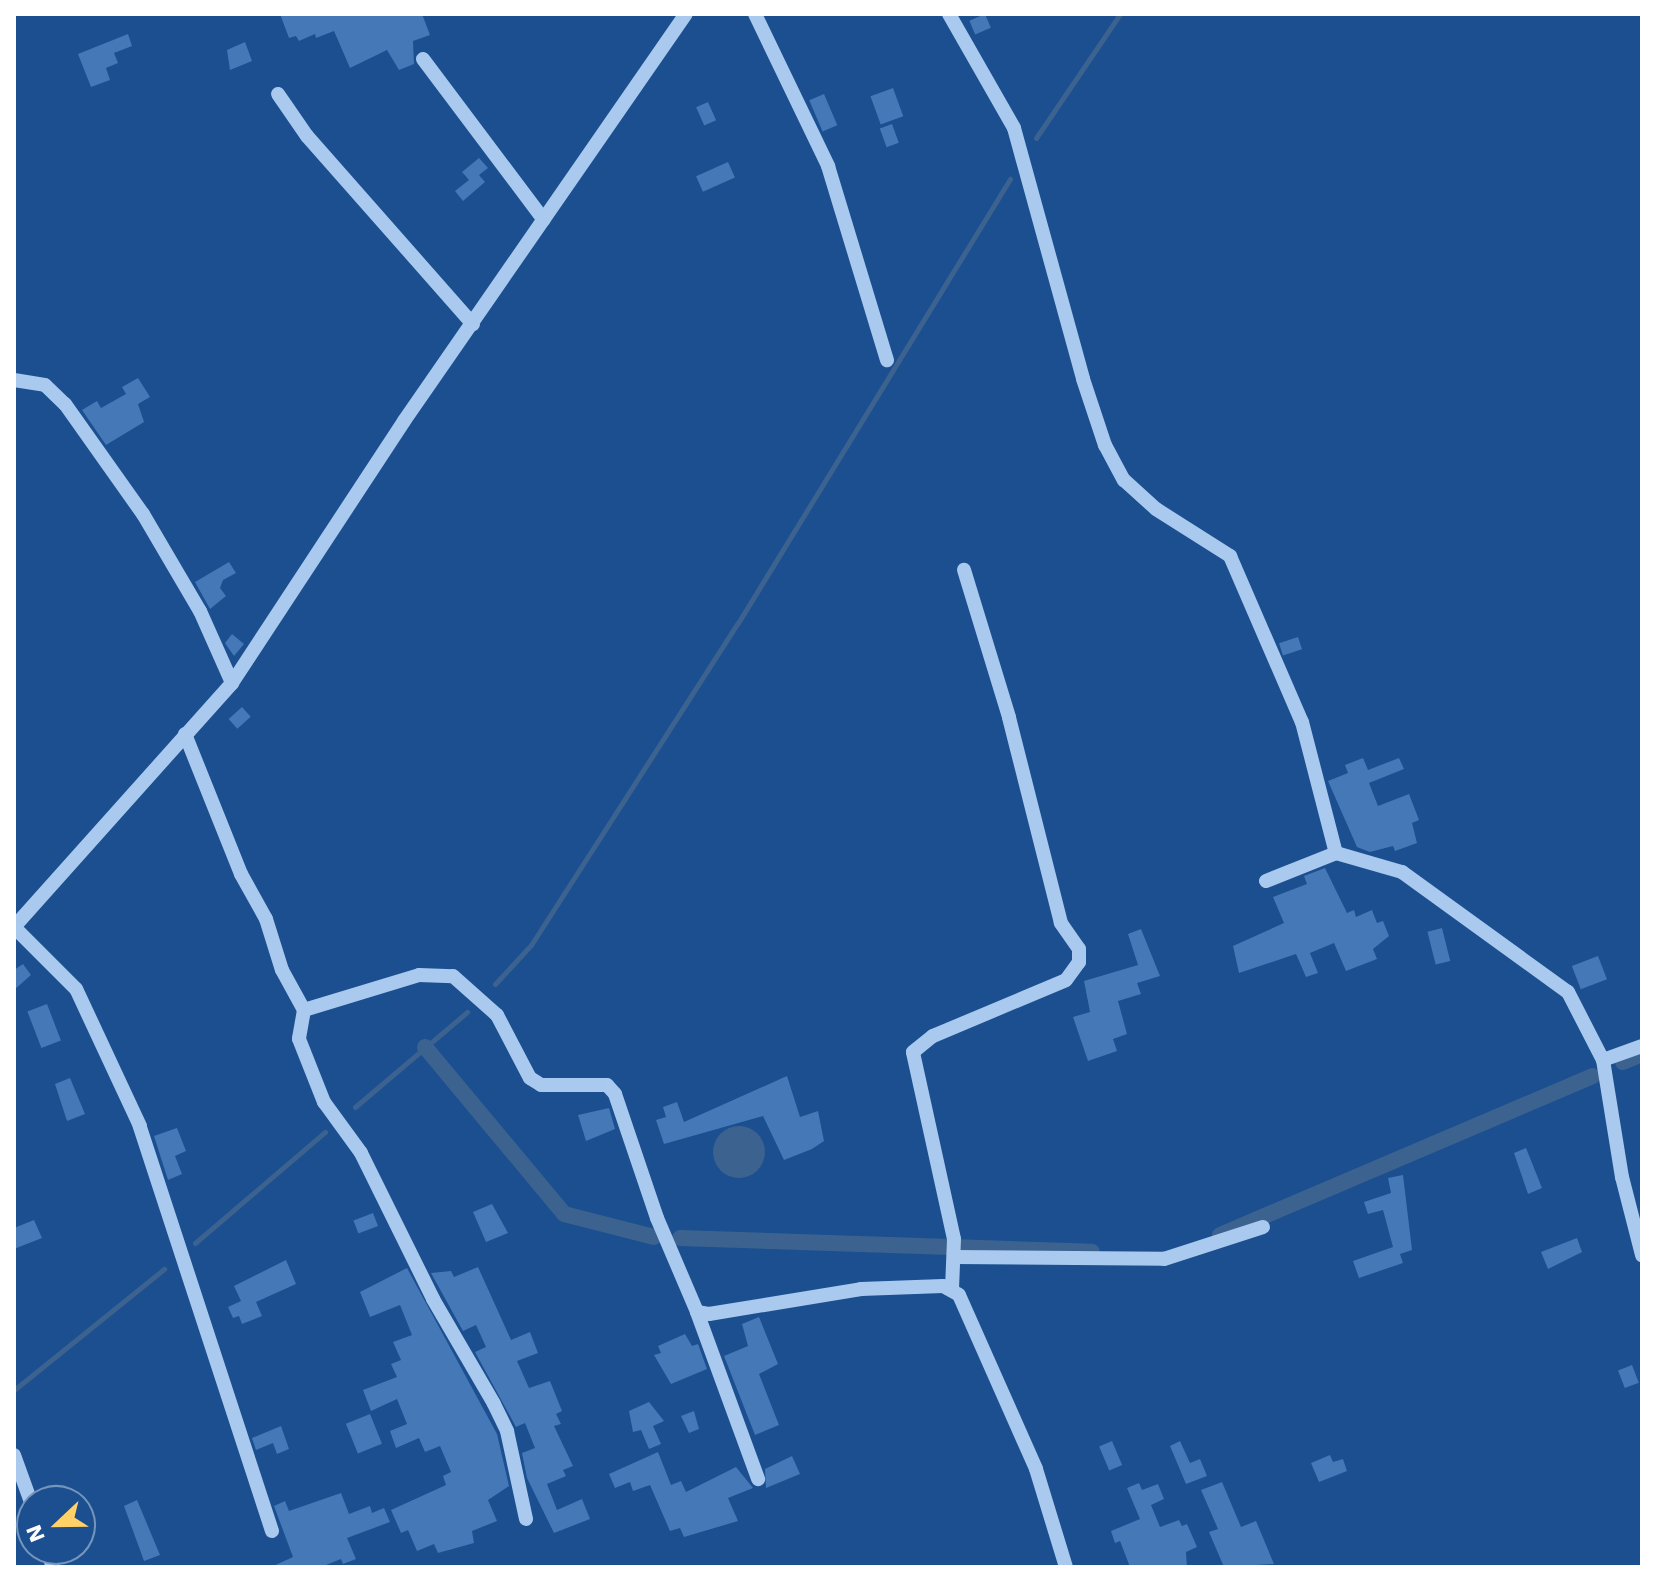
<!DOCTYPE html>
<style>
body{margin:0}
#map{position:relative;width:1656px;height:1581px;overflow:hidden;background:#1b4f8f;font-family:"Work Sans",sans-serif}
div>[style]{position:absolute}
[style*='--x']{left:calc(var(--x)*1px);top:calc(var(--y)*1px);width:calc(var(--w)*1px);rotate:calc(var(--a)*1deg)}
.water>*{inset:0;background:#3c6290}
.round{border-radius:50%}
.stream>*{height:5px;margin:-2.5px;padding:0 2.5px;transform-origin:2.5px;border-radius:2.5px;background:#3c6290}
.canal>*{height:16px;margin:-8px;padding:0 8px;transform-origin:8px;border-radius:8px;background:#3c6290}
.building>*{inset:0;background:#4478b7;transform-origin:0 0}
.minor>*{height:14px;margin:-7px;padding:0 7px;transform-origin:7px;border-radius:7px;background:#a9c9ee}
span{translate:-50% -50%;white-space:nowrap;text-align:center;line-height:1.15;-webkit-text-stroke:6px #1b4f8f;paint-order:stroke}
.frame{position:absolute;inset:0;border:16px solid #fff;pointer-events:none}
.north{position:absolute;left:16px;top:1485px;width:80px;height:80px;box-sizing:border-box;background:#1b4f8f;border:2px solid #7695bc;border-radius:50%;rotate:248deg;font-size:22px;font-weight:700;line-height:32px;text-align:center;color:#fff}
.north::after{content:'';display:block;margin:auto;width:28px;height:36px;background:#ffd166;clip-path:polygon(50% 0,100% 100%,50% 72%,0 100%)}
</style>
<div id="map">
<div class="water">
<i class="round" style="left:713px;top:1126px;width:52px;height:52px"></i>
</div>
<div class="stream">
<i style="--x:1036;--y:138;--w:150;--a:-55.9"></i>
<i style="--x:495;--y:984;--w:53;--a:-47.3"></i>
<i style="--x:531;--y:945;--w:383;--a:-57.3"></i>
<i style="--x:738;--y:623;--w:521;--a:-58.51"></i>
<i style="--x:355;--y:1107;--w:147;--a:-40.3"></i>
<i style="--x:195;--y:1243;--w:171;--a:-40.5"></i>
<i style="--x:14;--y:1390;--w:193;--a:-38.9"></i>
</div>
<div class="canal">
<i style="--x:425;--y:1047;--w:217;--a:50.2"></i>
<i style="--x:564;--y:1214;--w:93;--a:14.3"></i>
<i style="--x:1623;--y:1062;--w:21;--a:-23"></i>
<i style="--x:1220;--y:1235;--w:405;--a:-23.1"></i>
<i style="--x:680;--y:1238;--w:412;--a:1.9"></i>
</div>
<div class="building">
<i style="clip-path:polygon(280px 14px,422px 14px,430px 35px,413px 41px,414px 64px,399px 70px,387px 50px,350px 68px,334px 31px,316px 38px,315px 34px,299px 41px,296px 36px,289px 38px)"></i>
<i style="left:985px;top:14px;width:15px;height:17px;rotate:67deg"></i>
<i style="clip-path:polygon(128px 34px,132px 46px,114px 53px,118px 63px,106px 68px,110px 80px,91px 87px,78px 54px)"></i>
<i style="clip-path:polygon(245px 42px,252px 61px,230px 70px,227px 50px)"></i>
<i style="left:893px;top:88px;width:30px;height:24px;rotate:70deg"></i>
<i style="left:824px;top:94px;width:34px;height:16px;rotate:67deg"></i>
<i style="left:708px;top:102px;width:20px;height:13px;rotate:66deg"></i>
<i style="left:892px;top:124px;width:20px;height:13px;rotate:70deg"></i>
<i style="clip-path:polygon(479px 158px,488px 168px,479px 175px,485px 182px,463px 201px,455px 191px,469px 180px,462px 172px)"></i>
<i style="left:728px;top:162px;width:17px;height:35px;rotate:66deg"></i>
<i style="clip-path:polygon(138px 378px,150px 397px,138px 404px,144px 422px,106px 445px,82px 410px,97px 401px,101px 408px,126px 394px,122px 387px)"></i>
<i style="clip-path:polygon(229px 562px,236px 573px,223px 580px,220px 588px,226px 596px,210px 609px,195px 582px)"></i>
<i style="clip-path:polygon(232px 634px,244px 644px,234px 656px,225px 643px)"></i>
<i style="left:1298px;top:637px;width:13px;height:20px;rotate:72deg"></i>
<i style="left:242px;top:707px;width:13px;height:18px;rotate:48deg"></i>
<i style="clip-path:polygon(1363px 758px,1368px 770px,1399px 758px,1404px 769px,1369px 783px,1378px 806px,1409px 794px,1419px 820px,1412px 823px,1417px 843px,1395px 851px,1393px 846px,1370px 852px,1357px 847px,1328px 781px,1348px 773px,1345px 765px)"></i>
<i style="clip-path:polygon(1325px 868px,1347px 913px,1354px 910px,1356px 917px,1372px 910px,1377px 923px,1383px 921px,1389px 936px,1373px 949px,1377px 959px,1346px 971px,1334px 943px,1310px 953px,1318px 973px,1306px 977px,1296px 954px,1239px 973px,1233px 946px,1284px 923px,1273px 897px,1307px 884px,1304px 876px)"></i>
<i style="left:1442px;top:928px;width:34px;height:15px;rotate:76deg"></i>
<i style="clip-path:polygon(1141px 929px,1160px 976px,1137px 983px,1141px 994px,1118px 1001px,1127px 1034px,1113px 1039px,1117px 1051px,1088px 1061px,1073px 1017px,1090px 1012px,1084px 981px,1138px 965px,1128px 934px)"></i>
<i style="left:1598px;top:956px;width:25px;height:28px;rotate:69deg"></i>
<i style="clip-path:polygon(23px 964px,31px 975px,14px 990px,14px 970px)"></i>
<i style="left:47px;top:1004px;width:39px;height:21px;rotate:69deg"></i>
<i style="clip-path:polygon(787px 1076px,800px 1117px,818px 1111px,824px 1141px,812px 1149px,784px 1160px,763px 1116px,664px 1144px,656px 1120px,666px 1117px,663px 1107px,677px 1102px,684px 1122px)"></i>
<i style="clip-path:polygon(70px 1078px,85px 1114px,67px 1121px,55px 1084px)"></i>
<i style="clip-path:polygon(609px 1108px,615px 1129px,586px 1141px,578px 1115px)"></i>
<i style="clip-path:polygon(177px 1128px,186px 1151px,175px 1156px,182px 1174px,168px 1180px,154px 1136px)"></i>
<i style="clip-path:polygon(1526px 1148px,1542px 1188px,1528px 1194px,1514px 1153px)"></i>
<i style="clip-path:polygon(1403px 1175px,1412px 1250px,1400px 1254px,1403px 1263px,1359px 1278px,1353px 1261px,1393px 1247px,1383px 1210px,1368px 1214px,1364px 1202px,1391px 1193px,1388px 1178px)"></i>
<i style="clip-path:polygon(492px 1204px,508px 1233px,486px 1242px,473px 1212px)"></i>
<i style="left:373px;top:1213px;width:14px;height:21px;rotate:69deg"></i>
<i style="clip-path:polygon(34px 1220px,42px 1238px,14px 1249px,14px 1228px)"></i>
<i style="clip-path:polygon(1577px 1238px,1582px 1252px,1548px 1269px,1541px 1252px)"></i>
<i style="clip-path:polygon(286px 1260px,296px 1284px,256px 1302px,262px 1316px,242px 1324px,239px 1316px,233px 1318px,228px 1307px,241px 1301px,234px 1286px)"></i>
<i style="clip-path:polygon(478px 1267px,511px 1340px,530px 1332px,538px 1353px,517px 1361px,529px 1388px,550px 1381px,562px 1411px,556px 1414px,561px 1424px,554px 1426px,573px 1466px,563px 1470px,566px 1476px,547px 1484px,557px 1510px,582px 1499px,590px 1519px,554px 1533px,527px 1478px,522px 1453px,535px 1448px,525px 1423px,516px 1427px,475px 1352px,486px 1347px,476px 1325px,463px 1331px,431px 1273px,451px 1271px,454px 1277px)"></i>
<i style="clip-path:polygon(407px 1268px,497px 1434px,509px 1486px,488px 1500px,497px 1521px,472px 1531px,474px 1543px,438px 1553px,434px 1544px,417px 1551px,408px 1530px,401px 1533px,391px 1510px,446px 1485px,443px 1476px,451px 1472px,440px 1446px,425px 1452px,419px 1438px,396px 1448px,390px 1431px,407px 1424px,397px 1399px,371px 1411px,363px 1390px,397px 1377px,391px 1364px,401px 1360px,393px 1342px,412px 1335px,400px 1305px,370px 1317px,360px 1292px)"></i>
<i style="clip-path:polygon(759px 1317px,778px 1364px,759px 1374px,779px 1425px,755px 1435px,724px 1356px,748px 1346px,742px 1324px)"></i>
<i style="clip-path:polygon(685px 1334px,692px 1346px,698px 1344px,707px 1369px,671px 1384px,654px 1355px,661px 1353px,658px 1346px)"></i>
<i style="left:1632px;top:1365px;width:19px;height:15px;rotate:69deg"></i>
<i style="clip-path:polygon(649px 1402px,664px 1421px,653px 1426px,661px 1444px,649px 1449px,641px 1430px,633px 1432px,629px 1411px)"></i>
<i style="clip-path:polygon(694px 1411px,699px 1429px,689px 1433px,681px 1416px)"></i>
<i style="left:370px;top:1414px;width:32px;height:26px;rotate:68deg"></i>
<i style="clip-path:polygon(281px 1426px,289px 1449px,277px 1454px,273px 1443px,256px 1450px,252px 1438px)"></i>
<i style="left:1112px;top:1441px;width:26px;height:14px;rotate:67deg"></i>
<i style="clip-path:polygon(1180px 1441px,1190px 1463px,1200px 1459px,1207px 1476px,1186px 1484px,1170px 1446px)"></i>
<i style="clip-path:polygon(658px 1452px,671px 1485px,681px 1481px,686px 1492px,736px 1467px,753px 1488px,728px 1498px,738px 1521px,684px 1537px,680px 1528px,670px 1531px,650px 1485px,633px 1491px,630px 1482px,615px 1488px,609px 1474px)"></i>
<i style="clip-path:polygon(1330px 1455px,1333px 1462px,1343px 1459px,1347px 1471px,1319px 1482px,1311px 1463px)"></i>
<i style="clip-path:polygon(792px 1456px,800px 1474px,766px 1488px,765px 1469px)"></i>
<i style="clip-path:polygon(1222px 1482px,1241px 1527px,1256px 1521px,1274px 1564px,1224px 1567px,1209px 1532px,1218px 1529px,1201px 1490px)"></i>
<i style="clip-path:polygon(1139px 1483px,1142px 1490px,1158px 1484px,1164px 1499px,1151px 1505px,1160px 1527px,1179px 1520px,1182px 1526px,1187px 1524px,1197px 1547px,1186px 1552px,1187px 1567px,1130px 1567px,1120px 1541px,1115px 1543px,1111px 1531px,1140px 1519px,1127px 1488px)"></i>
<i style="clip-path:polygon(341px 1493px,349px 1514px,370px 1506px,372px 1513px,384px 1508px,390px 1522px,347px 1538px,356px 1559px,343px 1564px,341px 1559px,321px 1567px,271px 1567px,293px 1557px,274px 1506px,285px 1501px,289px 1511px)"></i>
<i style="clip-path:polygon(137px 1500px,160px 1555px,144px 1561px,124px 1506px)"></i>
</div>
<div class="minor">
<i style="--x:755;--y:14;--w:169;--a:64.3"></i>
<i style="--x:828;--y:166;--w:203;--a:73.1"></i>
<i style="--x:949;--y:14;--w:131;--a:60.3"></i>
<i style="--x:1014;--y:128;--w:260;--a:74.6"></i>
<i style="--x:1083;--y:379;--w:70;--a:71.6"></i>
<i style="--x:1105;--y:445;--w:40;--a:62"></i>
<i style="--x:1124;--y:480;--w:43;--a:42.2"></i>
<i style="--x:1156;--y:509;--w:88;--a:32.4"></i>
<i style="--x:1230;--y:556;--w:181;--a:66.6"></i>
<i style="--x:1302;--y:722;--w:135;--a:75.5"></i>
<i style="--x:1336;--y:853;--w:69;--a:16.1"></i>
<i style="--x:1402;--y:872;--w:205;--a:35.9"></i>
<i style="--x:1568;--y:992;--w:76;--a:62.8"></i>
<i style="--x:1603;--y:1060;--w:119;--a:80.8"></i>
<i style="--x:1622;--y:1177;--w:81;--a:75.6"></i>
<i style="--x:423;--y:59;--w:201;--a:53.1"></i>
<i style="--x:278;--y:94;--w:51;--a:55.4"></i>
<i style="--x:307;--y:136;--w:251;--a:48.6"></i>
<i style="--x:14;--y:380;--w:31;--a:9"></i>
<i style="--x:45;--y:385;--w:28;--a:44"></i>
<i style="--x:65;--y:404;--w:135;--a:54.7"></i>
<i style="--x:143;--y:514;--w:113;--a:59.6"></i>
<i style="--x:200;--y:611;--w:79;--a:66"></i>
<i style="--x:185;--y:734;--w:151;--a:68.2"></i>
<i style="--x:241;--y:874;--w:51;--a:60.9"></i>
<i style="--x:266;--y:919;--w:53;--a:72.6"></i>
<i style="--x:282;--y:970;--w:46;--a:61.2"></i>
<i style="--x:304;--y:1010;--w:120;--a:-16.9"></i>
<i style="--x:419;--y:975;--w:34;--a:2"></i>
<i style="--x:453;--y:976;--w:59;--a:41.6"></i>
<i style="--x:497;--y:1015;--w:71;--a:62.4"></i>
<i style="--x:530;--y:1078;--w:13;--a:32"></i>
<i style="--x:541;--y:1085;--w:66;--a:0"></i>
<i style="--x:607;--y:1085;--w:12;--a:48"></i>
<i style="--x:615;--y:1094;--w:131;--a:71.3"></i>
<i style="--x:657;--y:1218;--w:102;--a:66.9"></i>
<i style="--x:697;--y:1312;--w:12;--a:9"></i>
<i style="--x:709;--y:1314;--w:154;--a:-9.3"></i>
<i style="--x:861;--y:1289;--w:82;--a:-2.1"></i>
<i style="--x:943;--y:1286;--w:18;--a:29"></i>
<i style="--x:959;--y:1295;--w:190;--a:66.1"></i>
<i style="--x:1036;--y:1469;--w:102;--a:73"></i>
<i style="--x:1266;--y:881;--w:75;--a:-21.8"></i>
<i style="--x:304;--y:1010;--w:29;--a:100"></i>
<i style="--x:299;--y:1039;--w:68;--a:68.4"></i>
<i style="--x:324;--y:1102;--w:63;--a:54"></i>
<i style="--x:361;--y:1153;--w:163;--a:63.7"></i>
<i style="--x:433;--y:1299;--w:121;--a:59.8"></i>
<i style="--x:494;--y:1404;--w:30;--a:64"></i>
<i style="--x:507;--y:1431;--w:90;--a:77.8"></i>
<i style="--x:1603;--y:1060;--w:41;--a:-19.7"></i>
<i style="--x:955;--y:1257;--w:209;--a:0.5"></i>
<i style="--x:1164;--y:1259;--w:104;--a:-17.9"></i>
<i style="--x:952;--y:1289;--w:50;--a:-87.7"></i>
<i style="--x:954;--y:1239;--w:191;--a:-102.4"></i>
<i style="--x:913;--y:1052;--w:26;--a:-39"></i>
<i style="--x:933;--y:1036;--w:144;--a:-22.8"></i>
<i style="--x:1066;--y:980;--w:22;--a:-54"></i>
<i style="--x:1079;--y:962;--w:13;--a:-90"></i>
<i style="--x:1079;--y:949;--w:32;--a:-125"></i>
<i style="--x:1061;--y:923;--w:212;--a:-104.2"></i>
<i style="--x:1009;--y:717;--w:154;--a:-107"></i>
<i style="--x:697;--y:1312;--w:178;--a:69.9"></i>
<i style="--x:14;--y:1455;--w:53;--a:70.2"></i>
<i style="--x:272;--y:1531;--w:426;--a:-108.1"></i>
<i style="--x:140;--y:1126;--w:151;--a:-115"></i>
<i style="--x:76;--y:989;--w:88;--a:-135"></i>
<i style="--x:14;--y:927;--w:327;--a:-48.2"></i>
<i style="--x:232;--y:683;--w:313;--a:-56.7"></i>
<i style="--x:404;--y:421;--w:495;--a:-55.3"></i>
<i style="--x:47;--y:1549;--w:19;--a:72"></i>
</div>
<div class="frame"></div>
<div class="north">N</div>
</div>
